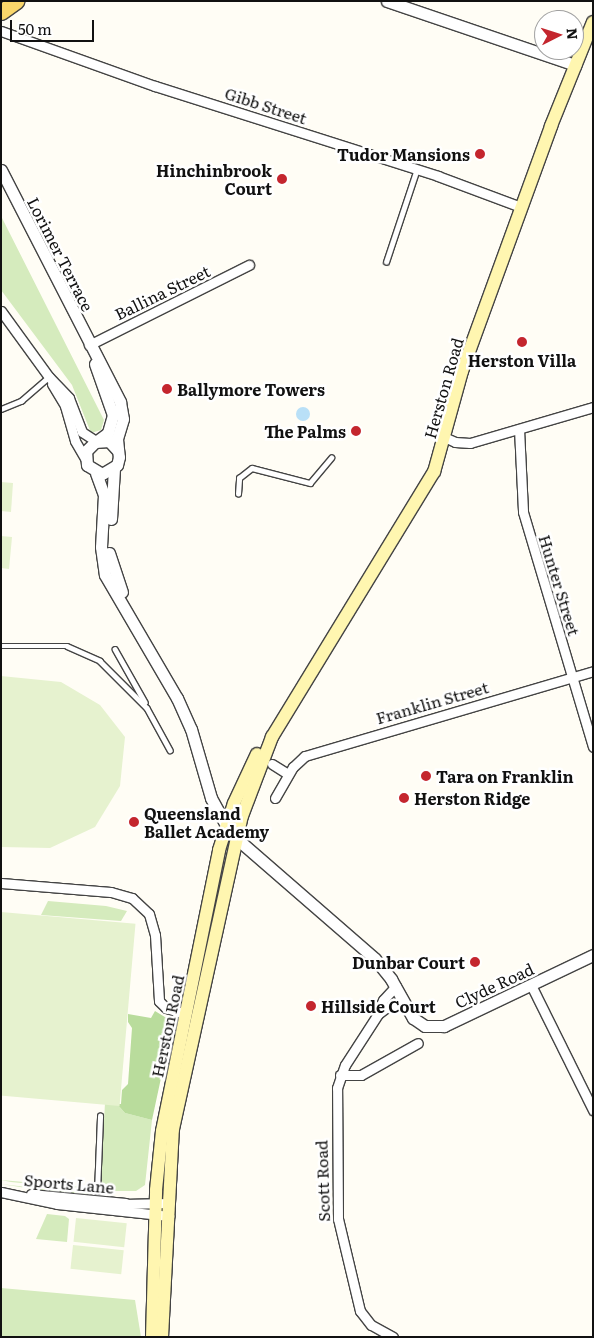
<!DOCTYPE html>
<style>
body{margin:0}
#map{position:relative;width:594px;height:1338px;overflow:hidden;background:#fffdf5;font-family:Literata,serif}
div>[style]{position:absolute}
[style*='--x']{left:calc(var(--x)*1px);top:calc(var(--y)*1px);width:calc(var(--w)*1px);rotate:calc(var(--a)*1deg)}
.green>*{inset:0;background:#d5ebbd}
.forest>*{inset:0;background:#b9dc9c}
.pitch>*{inset:0;background:#e6f2cf;transform-origin:0 0}
.water>*{inset:0;background:#b9e0f7}
.round{border-radius:50%}
.roads{filter:drop-shadow(1px 0 #444) drop-shadow(-1px 0 #444) drop-shadow(0 1px #444) drop-shadow(0 -1px #444)}
.service>*{height:4.5px;margin:-2.25px;padding:0 2.25px;transform-origin:2.25px;border-radius:2.25px;background:#fff}
.minor>*{height:9px;margin:-4.5px;padding:0 4.5px;transform-origin:4.5px;border-radius:4.5px;background:#fff}
.tertiary>*{height:11px;margin:-5.5px;padding:0 5.5px;transform-origin:5.5px;border-radius:5.5px;background:#fff}
.secondary>*{height:12px;margin:-6px;padding:0 6px;transform-origin:6px;border-radius:6px;background:#fff6b0}
.primary>*{height:15px;margin:-7.5px;padding:0 7.5px;transform-origin:7.5px;border-radius:7.5px;background:#f9d66b}
.dots>*{width:14px;height:14px;translate:-50% -50%;box-sizing:border-box;border:2px solid #fff;border-radius:50%}
span{translate:-50% -50%;white-space:nowrap;text-align:center;line-height:1.15;-webkit-text-stroke:5px #fff;paint-order:stroke}
.street-label{font-size:16px;color:#111}
.poi-label{font-size:16px;color:#111;font-weight:700}
.right{translate:-100% -50%;text-align:right}
.left{translate:0 -50%;text-align:left}
.frame{position:absolute;inset:0;border:2px solid #111;pointer-events:none}
.north{position:absolute;left:534px;top:10px;width:50px;height:50px;box-sizing:border-box;background:#fff;border:1px solid #a0a0a0;border-radius:50%;rotate:85deg;font-size:14px;font-weight:700;line-height:20px;text-align:center;color:#111}
.north::after{content:'';display:block;margin:auto;width:18px;height:22px;background:#c4262e;clip-path:polygon(50% 0,100% 100%,50% 72%,0 100%)}
.scale{position:absolute;left:10px;top:20px;width:84px;height:22px;box-sizing:border-box;border:2px solid #111;border-top:0;padding-left:6px;font-size:15px;line-height:18px;white-space:nowrap;color:#111;-webkit-text-stroke:4px #fff;paint-order:stroke}
</style>
<div id="map">
<div class="green">
<i style="clip-path:polygon(1px 216px,104px 420px,101px 430px,91px 433px,72px 385px,1px 290px)"></i>
<i style="clip-path:polygon(48px 901px,106px 906px,127px 911px,121px 921px,41px 915px)"></i>
<i style="clip-path:polygon(105px 1103px,117px 1104px,125px 1113px,152px 1120px,145px 1185px,136px 1191px,100px 1191px)"></i>
<i style="clip-path:polygon(1px 1180px,94px 1188px,94px 1190px,11px 1182px)"></i>
<i style="clip-path:polygon(1px 1184px,44px 1189px,94px 1194px,58px 1193px)"></i>
<i style="clip-path:polygon(47px 1214px,65px 1216px,69px 1219px,67px 1242px,36px 1239px)"></i>
<i style="clip-path:polygon(1px 1288px,135px 1300px,141px 1337px,1px 1337px)"></i>
</div>
<div class="forest">
<i style="clip-path:polygon(155px 1011px,173px 1022px,152px 1120px,125px 1113px,117px 1104px,121px 1104px,122px 1090px,128px 1084px,132px 1028px,128px 1022px,128px 1014px,151px 1018px)"></i>
</div>
<div class="pitch">
<i style="clip-path:polygon(1px 482px,13px 483px,11px 512px,1px 511px)"></i>
<i style="clip-path:polygon(1px 536px,12px 537px,9px 569px,1px 568px)"></i>
<i style="clip-path:polygon(1px 676px,61px 682px,100px 705px,125px 737px,120px 786px,95px 827px,50px 848px,1px 847px)"></i>
<i style="left:1px;top:912px;width:135px;height:183px;rotate:5deg"></i>
<i style="left:76px;top:1218px;width:51px;height:24px;rotate:6deg"></i>
<i style="left:73px;top:1245px;width:51px;height:24px;rotate:6deg"></i>
</div>
<div class="water">
<i class="round" style="left:296px;top:407px;width:14px;height:14px"></i>
</div>
<div class="roads">
<div class="service">
<i style="--x:386;--y:262;--w:98;--a:-71.6"></i>
<i style="--x:1;--y:409;--w:22;--a:-22"></i>
<i style="--x:21;--y:401;--w:37;--a:-41"></i>
<i style="--x:238;--y:494;--w:16;--a:-86"></i>
<i style="--x:239;--y:478;--w:16;--a:-38"></i>
<i style="--x:252;--y:468;--w:60;--a:14.5"></i>
<i style="--x:310;--y:483;--w:33;--a:-50"></i>
<i style="--x:1;--y:646;--w:66;--a:0"></i>
<i style="--x:67;--y:646;--w:36;--a:24"></i>
<i style="--x:100;--y:661;--w:66;--a:45"></i>
<i style="--x:147;--y:708;--w:48;--a:61.3"></i>
<i style="--x:115;--y:649;--w:61;--a:60.5"></i>
<i style="--x:97;--y:1192;--w:76;--a:-87.7"></i>
</div>
<div class="minor">
<i style="--x:1;--y:31;--w:164;--a:19.7"></i>
<i style="--x:155;--y:86;--w:297;--a:17.6"></i>
<i style="--x:438;--y:176;--w:89;--a:20.5"></i>
<i style="--x:1;--y:311;--w:82;--a:54"></i>
<i style="--x:49;--y:377;--w:29;--a:46"></i>
<i style="--x:69;--y:398;--w:36;--a:69"></i>
<i style="--x:82;--y:432;--w:17;--a:33"></i>
<i style="--x:89;--y:345;--w:179;--a:-26.6"></i>
<i style="--x:52;--y:384;--w:26;--a:59"></i>
<i style="--x:65;--y:406;--w:36;--a:74"></i>
<i style="--x:75;--y:441;--w:20;--a:60"></i>
<i style="--x:519;--y:429;--w:83;--a:87.2"></i>
<i style="--x:523;--y:512;--w:245;--a:73.4"></i>
<i style="--x:444;--y:437;--w:12;--a:24"></i>
<i style="--x:455;--y:442;--w:15;--a:4"></i>
<i style="--x:470;--y:443;--w:128;--a:-16.3"></i>
<i style="--x:272;--y:764;--w:19;--a:32"></i>
<i style="--x:275;--y:798;--w:36;--a:-60"></i>
<i style="--x:293;--y:767;--w:16;--a:-43"></i>
<i style="--x:305;--y:756;--w:300;--a:-16.4"></i>
<i style="--x:1;--y:883;--w:110;--a:4.7"></i>
<i style="--x:111;--y:892;--w:22;--a:16"></i>
<i style="--x:132;--y:898;--w:23;--a:43"></i>
<i style="--x:149;--y:914;--w:22;--a:74"></i>
<i style="--x:155;--y:935;--w:66;--a:86.5"></i>
<i style="--x:159;--y:1001;--w:10;--a:45"></i>
<i style="--x:166;--y:1008;--w:21;--a:17"></i>
<i style="--x:531;--y:985;--w:140;--a:63.6"></i>
<i style="--x:377;--y:1013;--w:14;--a:-65"></i>
<i style="--x:383;--y:1000;--w:19;--a:-47"></i>
<i style="--x:340;--y:1075;--w:21;--a:0"></i>
<i style="--x:361;--y:1075;--w:65;--a:-29.3"></i>
<i style="--x:1;--y:1192;--w:57;--a:12.1"></i>
<i style="--x:57;--y:1204;--w:113;--a:6.1"></i>
<i style="--x:31;--y:1194;--w:95;--a:5.4"></i>
<i style="--x:122;--y:1204;--w:47;--a:-1.2"></i>
<i style="--x:393;--y:1337;--w:25;--a:-151"></i>
<i style="--x:371;--y:1325;--w:18;--a:-128"></i>
<i style="--x:360;--y:1311;--w:95;--a:-103.4"></i>
<i style="--x:338;--y:1219;--w:131;--a:-90.4"></i>
<i style="--x:337;--y:1088;--w:24;--a:-71"></i>
<i style="--x:345;--y:1065;--w:61;--a:-57.1"></i>
<i style="--x:378;--y:1014;--w:10;--a:-37"></i>
<i style="--x:386;--y:1008;--w:19;--a:-12"></i>
</div>
<div class="tertiary">
<i style="--x:387;--y:1;--w:199;--a:18.8"></i>
<i style="--x:1;--y:170;--w:261;--a:62.8"></i>
<i style="--x:120;--y:402;--w:17;--a:80"></i>
<i style="--x:123;--y:419;--w:21;--a:107"></i>
<i style="--x:117;--y:439;--w:18;--a:84"></i>
<i style="--x:119;--y:457;--w:8;--a:104"></i>
<i style="--x:117;--y:465;--w:17;--a:149"></i>
<i style="--x:102;--y:474;--w:17;--a:-149"></i>
<i style="--x:87;--y:465;--w:14;--a:-94"></i>
<i style="--x:86;--y:451;--w:13;--a:-45"></i>
<i style="--x:95;--y:442;--w:14;--a:-4"></i>
<i style="--x:109;--y:441;--w:12;--a:48"></i>
<i style="--x:95;--y:364;--w:54;--a:70.6"></i>
<i style="--x:113;--y:415;--w:19;--a:106"></i>
<i style="--x:108;--y:433;--w:14;--a:144"></i>
<i style="--x:96;--y:473;--w:23;--a:70"></i>
<i style="--x:104;--y:495;--w:52;--a:93.3"></i>
<i style="--x:101;--y:547;--w:28;--a:82"></i>
<i style="--x:105;--y:575;--w:143;--a:59.7"></i>
<i style="--x:177;--y:698;--w:34;--a:66"></i>
<i style="--x:191;--y:729;--w:72;--a:73.8"></i>
<i style="--x:211;--y:798;--w:31;--a:61"></i>
<i style="--x:111;--y:519;--w:50;--a:-86.6"></i>
<i style="--x:109;--y:553;--w:41;--a:71.6"></i>
<i style="--x:236;--y:838;--w:184;--a:41"></i>
<i style="--x:375;--y:959;--w:26;--a:51"></i>
<i style="--x:391;--y:979;--w:45;--a:60.6"></i>
<i style="--x:413;--y:1018;--w:14;--a:34"></i>
<i style="--x:425;--y:1026;--w:19;--a:0"></i>
<i style="--x:444;--y:1026;--w:165;--a:-25.5"></i>
</div>
<div class="secondary">
<i style="--x:152;--y:1337;--w:147;--a:-88.4"></i>
<i style="--x:156;--y:1190;--w:59;--a:-84.2"></i>
<i style="--x:162;--y:1131;--w:287;--a:-78.5"></i>
<i style="--x:219;--y:850;--w:49;--a:-72.3"></i>
<i style="--x:234;--y:803;--w:54;--a:-64.9"></i>
<i style="--x:162;--y:1337;--w:208;--a:-87"></i>
<i style="--x:173;--y:1129;--w:321;--a:-77.6"></i>
<i style="--x:242;--y:816;--w:85;--a:-69.2"></i>
<i style="--x:272;--y:737;--w:311;--a:-58.6"></i>
<i style="--x:434;--y:472;--w:105;--a:-74.5"></i>
<i style="--x:462;--y:371;--w:261;--a:-70"></i>
<i style="--x:551;--y:126;--w:112;--a:-68"></i>
</div>
<div class="primary">
<i style="--x:1;--y:12;--w:19;--a:-36"></i>
</div>
</div>
<div class="dots">
<i style="left:480px;top:154px;background:#c4262e"></i>
<i style="left:282px;top:179px;background:#c4262e"></i>
<i style="left:522px;top:342px;background:#c4262e"></i>
<i style="left:167px;top:389px;background:#c4262e"></i>
<i style="left:356px;top:431px;background:#c4262e"></i>
<i style="left:426px;top:776px;background:#c4262e"></i>
<i style="left:404px;top:798px;background:#c4262e"></i>
<i style="left:134px;top:822px;background:#c4262e"></i>
<i style="left:475px;top:962px;background:#c4262e"></i>
<i style="left:311px;top:1006px;background:#c4262e"></i>
</div>
<div class="street-label">
<span style="left:266px;top:105px;rotate:18deg">Gibb Street</span>
<span style="left:61px;top:254px;rotate:63deg">Lorimer Terrace</span>
<span style="left:162px;top:292px;rotate:-26deg">Ballina Street</span>
<span style="left:443px;top:388px;rotate:-74deg">Herston Road</span>
<span style="left:560px;top:585px;rotate:73deg">Hunter Street</span>
<span style="left:432px;top:702px;rotate:-16deg">Franklin Street</span>
<span style="left:494px;top:985px;rotate:-25deg">Clyde Road</span>
<span style="left:167px;top:1026px;rotate:-78deg">Herston Road</span>
<span style="left:322px;top:1181px;rotate:-92deg">Scott Road</span>
<span style="left:69px;top:1183px;rotate:5deg">Sports Lane</span>
</div>
<div class="poi-label">
<span class="right" style="left:470px;top:154px">Tudor Mansions</span>
<span class="right" style="left:272px;top:179px">Hinchinbrook<br>Court</span>
<span style="left:522px;top:360px">Herston Villa</span>
<span class="left" style="left:177px;top:389px">Ballymore Towers</span>
<span class="right" style="left:346px;top:431px">The Palms</span>
<span class="left" style="left:436px;top:776px">Tara on Franklin</span>
<span class="left" style="left:414px;top:798px">Herston Ridge</span>
<span class="left" style="left:144px;top:822px">Queensland<br>Ballet Academy</span>
<span class="right" style="left:465px;top:962px">Dunbar Court</span>
<span class="left" style="left:321px;top:1006px">Hillside Court</span>
</div>
<div class="frame"></div>
<div class="north">N</div>
<div class="scale">50 m</div>
</div>
